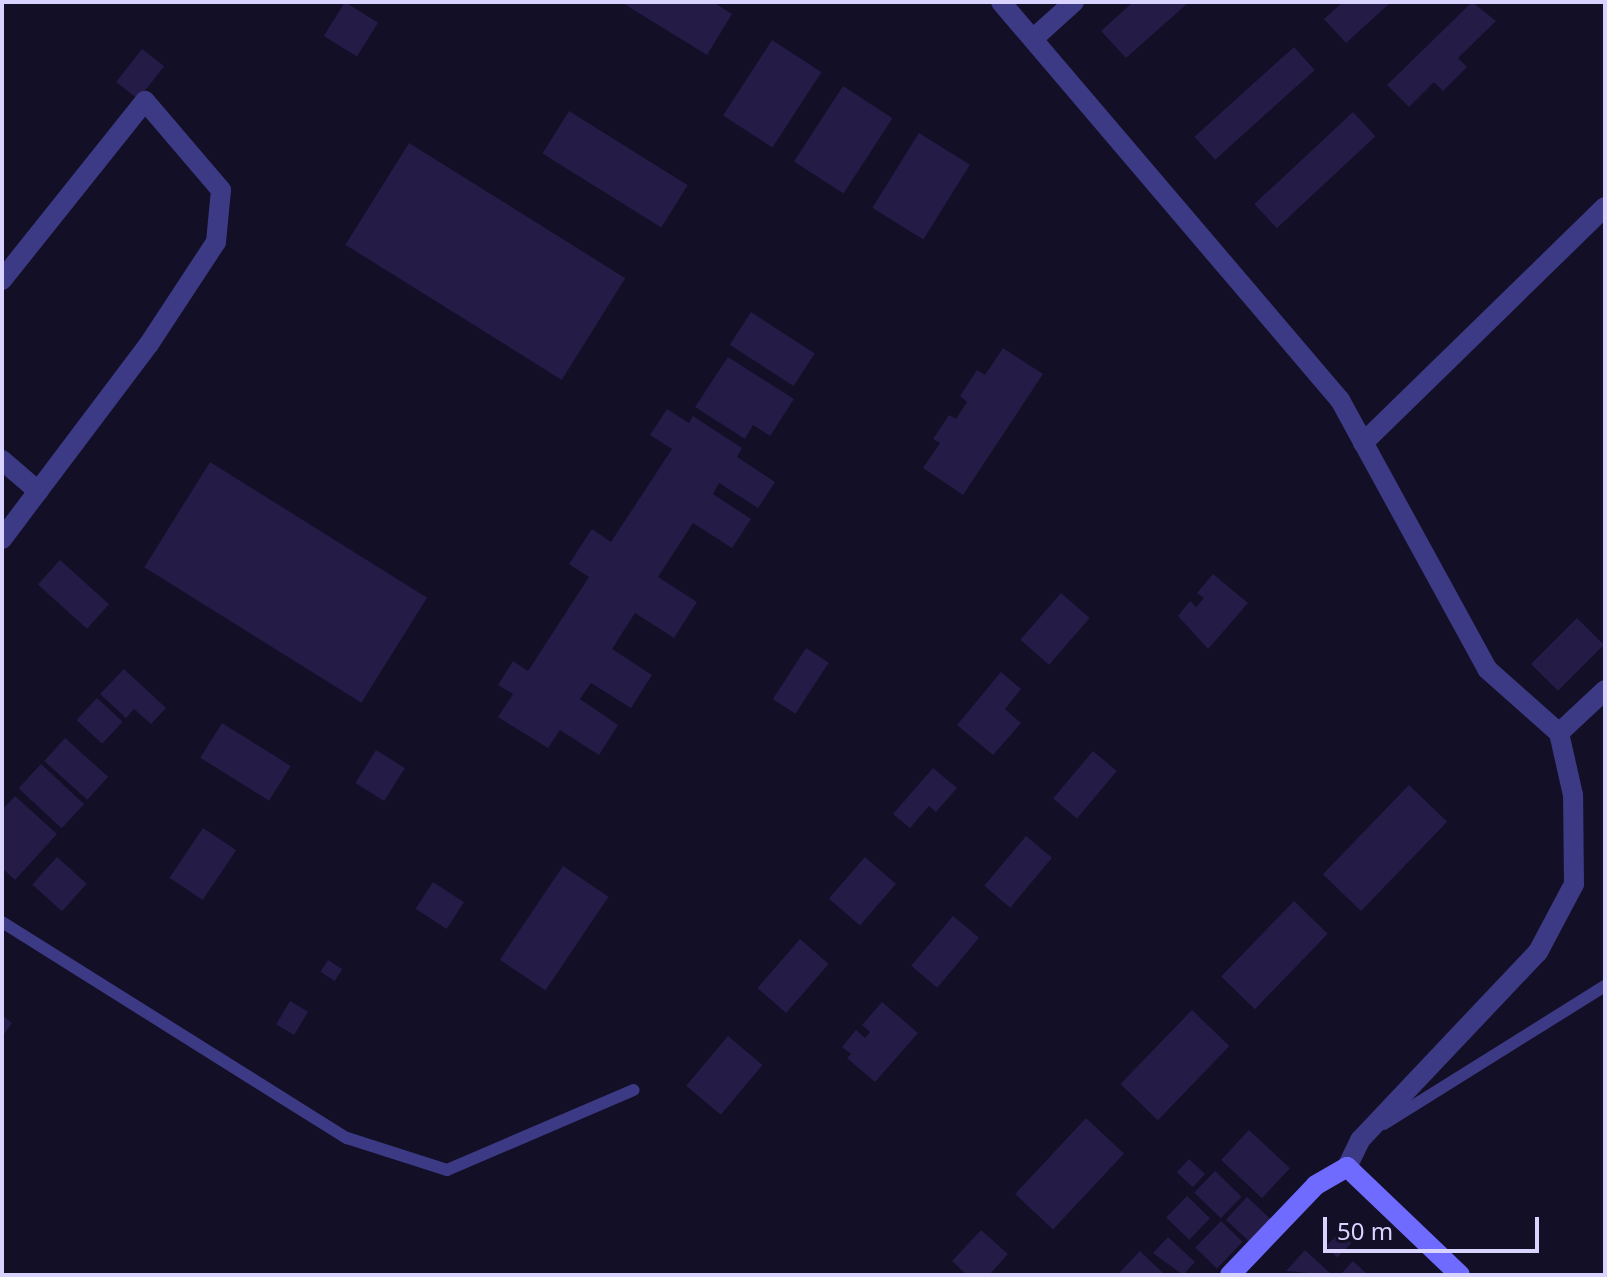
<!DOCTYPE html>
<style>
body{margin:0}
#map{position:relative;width:1607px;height:1277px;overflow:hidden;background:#130f26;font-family:"Noto Sans",sans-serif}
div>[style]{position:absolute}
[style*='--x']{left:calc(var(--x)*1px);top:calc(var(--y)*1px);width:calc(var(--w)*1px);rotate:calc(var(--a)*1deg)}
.building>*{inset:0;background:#241b47;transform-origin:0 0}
.lane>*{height:12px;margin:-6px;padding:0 6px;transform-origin:6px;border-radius:6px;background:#3d3a85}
.street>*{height:20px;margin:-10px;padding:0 10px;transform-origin:10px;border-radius:10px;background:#3d3a85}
.secondary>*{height:20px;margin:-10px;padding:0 10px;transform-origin:10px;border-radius:10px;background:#6f6bff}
span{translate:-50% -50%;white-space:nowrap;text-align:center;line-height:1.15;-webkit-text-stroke:6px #130f26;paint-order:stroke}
.frame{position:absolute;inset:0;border:4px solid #d9d4ff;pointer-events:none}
.scale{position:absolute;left:1323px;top:1217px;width:216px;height:36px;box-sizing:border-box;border:4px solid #d9d4ff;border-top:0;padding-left:10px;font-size:24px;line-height:28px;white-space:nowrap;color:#d9d4ff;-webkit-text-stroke:6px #130f26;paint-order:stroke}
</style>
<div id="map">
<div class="building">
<i style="left:345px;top:2px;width:39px;height:40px;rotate:32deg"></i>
<i style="clip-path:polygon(621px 2px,713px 2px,732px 14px,707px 55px)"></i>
<i style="clip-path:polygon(1133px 2px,1189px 2px,1126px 58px,1101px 31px)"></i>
<i style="clip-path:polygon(1343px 2px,1391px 2px,1346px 43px,1324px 19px)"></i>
<i style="clip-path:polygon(1472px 2px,1496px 21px,1458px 58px,1467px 67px,1443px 91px,1434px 82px,1409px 107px,1387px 85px)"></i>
<i style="left:772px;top:40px;width:59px;height:90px;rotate:33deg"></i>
<i style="left:1294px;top:47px;width:31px;height:134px;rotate:48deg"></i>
<i style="left:142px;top:49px;width:28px;height:42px;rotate:38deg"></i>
<i style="left:843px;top:86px;width:59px;height:90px;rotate:33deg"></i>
<i style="left:569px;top:111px;width:140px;height:50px;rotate:32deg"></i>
<i style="left:1353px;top:112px;width:33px;height:135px;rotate:47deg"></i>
<i style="left:919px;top:133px;width:60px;height:88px;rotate:32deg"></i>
<i style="left:409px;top:143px;width:255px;height:120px;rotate:32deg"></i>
<i style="left:751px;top:312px;width:76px;height:39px;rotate:33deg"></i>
<i style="clip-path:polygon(1003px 348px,1043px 374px,963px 495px,923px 468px,940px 443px,933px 439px,949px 415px,956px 419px,967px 402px,960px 396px,977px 370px,985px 375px)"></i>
<i style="clip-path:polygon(728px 357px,794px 399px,770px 436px,753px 425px,745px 439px,695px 407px)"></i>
<i style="clip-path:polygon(667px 409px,689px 423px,693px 416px,742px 448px,737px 457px,775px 482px,758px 508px,719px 483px,713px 494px,751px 519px,732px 548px,693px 523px,658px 577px,697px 602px,674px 638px,635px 613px,612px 649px,652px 675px,631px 708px,591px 683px,580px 699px,618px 725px,599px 755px,560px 730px,548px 748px,498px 717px,513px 694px,498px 685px,513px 661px,528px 671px,589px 577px,569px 564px,592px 529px,611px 542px,672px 449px,650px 435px)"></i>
<i style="left:210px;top:462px;width:256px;height:124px;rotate:32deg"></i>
<i style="left:60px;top:560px;width:66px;height:33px;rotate:42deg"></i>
<i style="clip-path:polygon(1213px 574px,1248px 603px,1208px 649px,1178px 616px,1190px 601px,1196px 607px,1204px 598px,1197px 593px)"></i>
<i style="left:1061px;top:593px;width:38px;height:62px;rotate:41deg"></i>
<i style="left:1577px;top:618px;width:38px;height:65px;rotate:45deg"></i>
<i style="left:806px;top:648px;width:27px;height:61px;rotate:33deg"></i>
<i style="clip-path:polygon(124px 669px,166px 708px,151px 724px,134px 709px,126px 718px,100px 694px)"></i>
<i style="clip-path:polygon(1001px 672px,1021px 689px,1005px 709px,1021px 723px,993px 755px,957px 725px)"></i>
<i style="left:97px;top:698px;width:35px;height:30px;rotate:43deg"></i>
<i style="left:222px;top:723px;width:81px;height:41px;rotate:32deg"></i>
<i style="left:65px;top:738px;width:58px;height:31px;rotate:42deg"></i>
<i style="left:376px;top:750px;width:34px;height:39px;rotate:32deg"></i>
<i style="left:1093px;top:751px;width:31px;height:62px;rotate:40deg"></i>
<i style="left:41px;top:764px;width:59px;height:33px;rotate:43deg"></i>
<i style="clip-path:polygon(933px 768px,957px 788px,936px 812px,929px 806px,910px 828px,893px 814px)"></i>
<i style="left:1409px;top:785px;width:53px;height:124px;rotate:44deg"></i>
<i style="clip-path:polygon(15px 796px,57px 834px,15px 880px,2px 868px,2px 810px)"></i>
<i style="left:203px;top:828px;width:40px;height:60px;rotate:34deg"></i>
<i style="left:1026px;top:836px;width:34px;height:65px;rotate:40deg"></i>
<i style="left:57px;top:857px;width:40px;height:37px;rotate:42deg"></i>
<i style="left:865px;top:857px;width:41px;height:55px;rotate:41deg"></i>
<i style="left:563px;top:866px;width:55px;height:113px;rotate:34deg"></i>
<i style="left:433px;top:882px;width:37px;height:32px;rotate:33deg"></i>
<i style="left:1294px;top:901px;width:47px;height:105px;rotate:44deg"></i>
<i style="left:953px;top:916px;width:34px;height:65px;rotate:40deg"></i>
<i style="left:800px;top:939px;width:38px;height:65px;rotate:41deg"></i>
<i style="left:328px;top:960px;width:17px;height:14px;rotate:33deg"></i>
<i style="left:290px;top:1001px;width:21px;height:27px;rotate:31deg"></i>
<i style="clip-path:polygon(882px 1002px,918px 1033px,875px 1082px,847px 1058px,851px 1054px,842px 1047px,856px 1030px,865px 1038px,870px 1032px,862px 1025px)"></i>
<i style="left:1192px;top:1010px;width:52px;height:103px;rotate:44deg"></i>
<i style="clip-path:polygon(2px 1015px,12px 1023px,2px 1037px)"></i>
<i style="left:728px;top:1036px;width:45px;height:65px;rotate:40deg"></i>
<i style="left:1086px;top:1118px;width:52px;height:104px;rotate:43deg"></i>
<i style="left:1249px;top:1130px;width:56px;height:41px;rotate:43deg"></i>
<i style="left:1189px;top:1159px;width:22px;height:18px;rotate:43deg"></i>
<i style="left:1215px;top:1171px;width:37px;height:30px;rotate:44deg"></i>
<i style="left:1187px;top:1196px;width:32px;height:30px;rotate:44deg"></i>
<i style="left:1247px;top:1197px;width:34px;height:31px;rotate:43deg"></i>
<i style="left:1221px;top:1221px;width:30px;height:37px;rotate:44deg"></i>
<i style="clip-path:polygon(981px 1230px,1008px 1254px,989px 1275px,967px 1275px,952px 1261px)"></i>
<i style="left:1340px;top:1232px;width:16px;height:20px;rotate:45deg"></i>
<i style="clip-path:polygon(1168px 1237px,1195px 1262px,1183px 1275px,1153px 1253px)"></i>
<i style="clip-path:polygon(1305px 1250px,1332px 1275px,1286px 1271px)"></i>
<i style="clip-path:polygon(1140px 1251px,1165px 1275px,1117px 1275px)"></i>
<i style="clip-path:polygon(1353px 1261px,1368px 1275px,1340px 1275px)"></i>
</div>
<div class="lane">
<i style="--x:2;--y:922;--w:407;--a:32.1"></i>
<i style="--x:347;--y:1138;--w:105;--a:17.7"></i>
<i style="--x:447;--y:1170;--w:203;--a:-23.2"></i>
<i style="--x:1384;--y:1124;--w:261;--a:-32"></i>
</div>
<div class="street">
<i style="--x:1001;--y:2;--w:523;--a:49.58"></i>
<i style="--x:1340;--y:400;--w:307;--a:61.3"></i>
<i style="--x:1487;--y:669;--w:96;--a:41.6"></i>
<i style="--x:1559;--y:733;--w:63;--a:-43.1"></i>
<i style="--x:1034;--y:38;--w:54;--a:-42"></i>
<i style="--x:2;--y:280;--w:229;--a:-51.4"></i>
<i style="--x:145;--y:101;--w:117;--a:49.5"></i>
<i style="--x:221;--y:190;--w:52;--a:95.5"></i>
<i style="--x:216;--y:242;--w:122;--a:123.3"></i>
<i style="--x:149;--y:344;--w:244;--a:127"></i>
<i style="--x:1363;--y:443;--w:338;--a:-44.3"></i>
<i style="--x:2;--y:460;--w:48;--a:40.7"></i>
<i style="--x:1347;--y:1167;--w:30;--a:-64"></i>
<i style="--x:1360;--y:1140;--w:259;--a:-46.6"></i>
<i style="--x:1538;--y:952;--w:77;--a:-62.1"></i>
<i style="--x:1574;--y:884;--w:89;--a:-90.6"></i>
<i style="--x:1573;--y:795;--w:64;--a:-102.7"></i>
</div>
<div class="secondary">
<i style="--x:1230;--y:1275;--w:124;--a:-46.3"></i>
<i style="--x:1316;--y:1185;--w:36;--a:-30"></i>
<i style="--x:1347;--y:1167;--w:156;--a:43.7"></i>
</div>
<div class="frame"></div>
<div class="scale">50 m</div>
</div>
